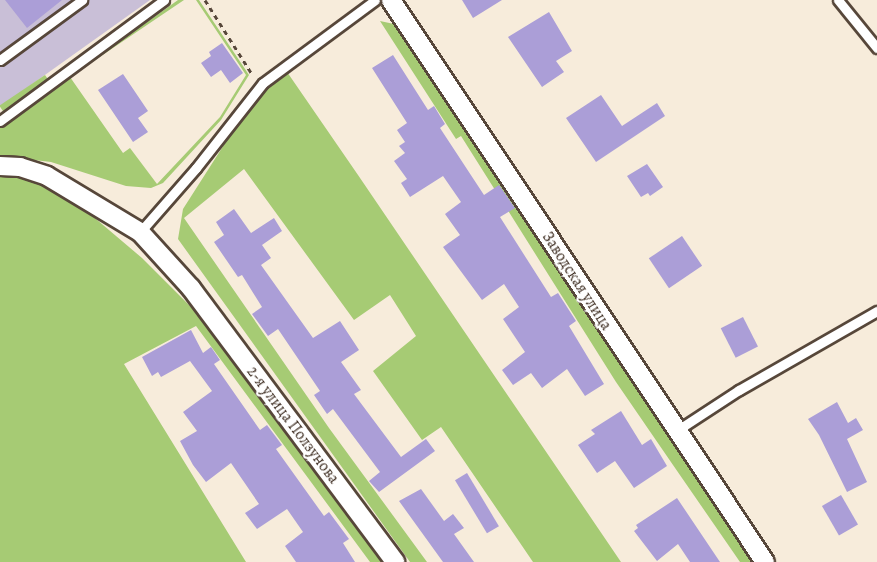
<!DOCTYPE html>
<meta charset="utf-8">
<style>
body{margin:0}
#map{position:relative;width:877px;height:562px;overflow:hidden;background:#f7ecdb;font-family:Alegreya,serif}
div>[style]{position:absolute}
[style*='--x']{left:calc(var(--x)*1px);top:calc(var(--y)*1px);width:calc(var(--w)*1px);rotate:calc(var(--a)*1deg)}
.industrial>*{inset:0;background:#c9bfd7}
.green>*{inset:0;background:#a6cb74;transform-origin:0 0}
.building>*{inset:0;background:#ab9ed7;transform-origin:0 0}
.path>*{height:3px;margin-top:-1.5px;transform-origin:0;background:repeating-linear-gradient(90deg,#57473a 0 4.5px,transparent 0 9px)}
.roads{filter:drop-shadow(2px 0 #57473a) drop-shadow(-2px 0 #57473a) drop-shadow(0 2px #57473a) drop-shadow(0 -2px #57473a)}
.lane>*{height:9px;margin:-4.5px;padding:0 4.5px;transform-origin:4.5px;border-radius:4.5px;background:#fff}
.street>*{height:18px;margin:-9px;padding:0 9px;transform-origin:9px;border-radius:9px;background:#fff}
span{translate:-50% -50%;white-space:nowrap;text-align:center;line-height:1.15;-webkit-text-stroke:4.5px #fff;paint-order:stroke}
.street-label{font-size:16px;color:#3b2a1e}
</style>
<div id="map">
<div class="industrial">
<i style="clip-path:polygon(0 0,150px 0,0 107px)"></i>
</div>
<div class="green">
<i style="clip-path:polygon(178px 0,184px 0,70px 77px,123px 153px,130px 148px,157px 184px,220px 117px,246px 75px,196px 0,199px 0,249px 75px,221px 120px,163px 183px,151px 188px,126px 186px,51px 162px,0 156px,0 127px,70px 77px)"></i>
<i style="clip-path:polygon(380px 21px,394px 24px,401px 30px,752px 562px,740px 562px,673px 465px,616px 382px,461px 136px,456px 139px)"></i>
<i style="clip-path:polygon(285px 69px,358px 175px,621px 562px,533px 562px,441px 427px,422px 440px,373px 371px,416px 336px,390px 295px,354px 320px,244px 169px,184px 218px,329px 428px,427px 562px,410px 562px,178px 239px,183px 209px,243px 115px)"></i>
<i style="left:45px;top:75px;width:7px;height:55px;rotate:56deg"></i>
<i style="clip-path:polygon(0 174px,39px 182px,83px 208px,142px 258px,218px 334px,385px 562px,370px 562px,196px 326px,124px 364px,246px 562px,0 562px)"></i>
</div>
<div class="building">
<i style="clip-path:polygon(5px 0,62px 0,27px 28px)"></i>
<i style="clip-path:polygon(462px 0,502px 0,473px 18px)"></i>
<i style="clip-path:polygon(549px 12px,572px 51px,556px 61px,564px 72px,542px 87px,508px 37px)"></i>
<i style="clip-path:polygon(222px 43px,243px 73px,230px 83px,221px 70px,211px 77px,201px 63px,211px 56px,209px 52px)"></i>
<i style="clip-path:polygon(393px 55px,428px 110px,434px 106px,445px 124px,440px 128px,484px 195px,499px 185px,515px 208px,500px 217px,551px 297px,558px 293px,576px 321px,569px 326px,604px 384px,585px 396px,567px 369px,542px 388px,531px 373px,513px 385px,502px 370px,525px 352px,503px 319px,519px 307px,504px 284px,482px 300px,443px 247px,460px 235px,445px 214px,461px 202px,443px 176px,410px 197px,401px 183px,407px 179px,394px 161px,405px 153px,399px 146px,405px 142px,397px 130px,407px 123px,372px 68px)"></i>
<i style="clip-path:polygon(123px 74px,148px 111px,138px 118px,148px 132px,133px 142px,98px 90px)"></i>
<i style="clip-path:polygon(601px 95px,622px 126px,657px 103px,665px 116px,596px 162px,566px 118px)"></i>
<i style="clip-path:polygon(647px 164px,663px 187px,650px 196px,648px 193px,641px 197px,627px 176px)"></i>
<i style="clip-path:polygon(234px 209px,251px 233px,274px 218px,282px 231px,262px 245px,271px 258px,261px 265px,313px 338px,340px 321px,359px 350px,341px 362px,361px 390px,354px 394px,401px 457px,426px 439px,435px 451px,379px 492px,369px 481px,380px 472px,333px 409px,327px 414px,314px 395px,320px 391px,278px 329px,268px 336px,252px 314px,262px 307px,242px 275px,238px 277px,214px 242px,224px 235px,216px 222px)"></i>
<i style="left:682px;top:236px;width:36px;height:40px;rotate:56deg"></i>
<i style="left:743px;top:317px;width:33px;height:25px;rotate:63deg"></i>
<i style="clip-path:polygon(191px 330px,203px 353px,211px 347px,220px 360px,214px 364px,260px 430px,267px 425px,282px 445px,276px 449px,324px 516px,329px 512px,349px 539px,343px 543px,355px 562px,296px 562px,285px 546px,303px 532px,287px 509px,257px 529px,245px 513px,259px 504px,231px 463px,206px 482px,193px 465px,180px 441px,197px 431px,183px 412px,212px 391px,190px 361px,161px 377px,158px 372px,152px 376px,142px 357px)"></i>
<i style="clip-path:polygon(837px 402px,848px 423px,856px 418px,863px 430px,847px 439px,867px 482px,847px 492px,819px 435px,808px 419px)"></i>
<i style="clip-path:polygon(621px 411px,642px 445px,651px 439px,667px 466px,634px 488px,615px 461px,597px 473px,578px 445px,595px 434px,591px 430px)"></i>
<i style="left:467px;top:473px;width:62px;height:14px;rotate:59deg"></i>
<i style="clip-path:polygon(421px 489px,444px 521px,453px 514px,464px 528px,454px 534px,474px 562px,443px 562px,399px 501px)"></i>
<i style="left:841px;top:495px;width:34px;height:22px;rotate:60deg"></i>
<i style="clip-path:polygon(677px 498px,720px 562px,690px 562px,678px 544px,657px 561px,634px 531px,638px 528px,636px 525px)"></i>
</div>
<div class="path">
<i style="--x:205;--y:0;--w:88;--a:57.6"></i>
</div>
<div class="roads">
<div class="lane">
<i style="--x:838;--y:0;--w:62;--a:50.9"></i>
<i style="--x:0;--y:60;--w:102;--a:-36.2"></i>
<i style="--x:0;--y:121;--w:204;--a:-36.4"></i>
<i style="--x:140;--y:232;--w:85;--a:-48.8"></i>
<i style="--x:196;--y:168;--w:108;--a:-51.8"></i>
<i style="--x:263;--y:83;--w:139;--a:-36.5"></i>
<i style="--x:676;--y:431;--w:75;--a:-33.1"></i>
<i style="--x:739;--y:390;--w:159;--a:-29.8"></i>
</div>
<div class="street">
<i style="--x:391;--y:0;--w:675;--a:56.36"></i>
<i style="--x:0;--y:166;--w:20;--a:3"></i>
<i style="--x:20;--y:167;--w:28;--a:18"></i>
<i style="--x:47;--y:176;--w:109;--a:31.1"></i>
<i style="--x:140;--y:232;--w:76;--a:47.7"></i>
<i style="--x:191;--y:288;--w:342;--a:53.3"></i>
</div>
</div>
<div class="street-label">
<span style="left:577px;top:281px;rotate:57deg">Заводская улица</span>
<span style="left:293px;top:425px;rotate:53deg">2-я улица Ползунова</span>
</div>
</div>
